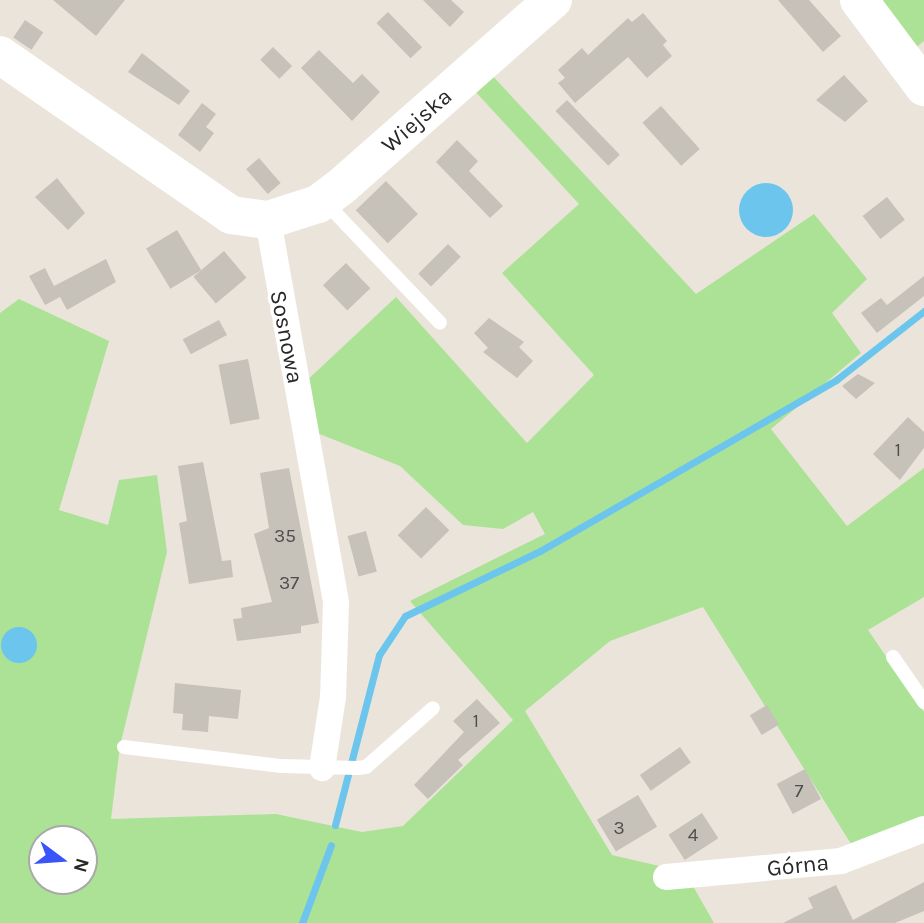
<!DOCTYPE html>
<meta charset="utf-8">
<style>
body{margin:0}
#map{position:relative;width:924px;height:923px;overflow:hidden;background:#ebe4da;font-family:Karla,sans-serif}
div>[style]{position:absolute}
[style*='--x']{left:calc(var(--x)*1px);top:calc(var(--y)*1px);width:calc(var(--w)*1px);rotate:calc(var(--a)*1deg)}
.green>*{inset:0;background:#ace296}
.water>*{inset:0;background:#6cc5ed}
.round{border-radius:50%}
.stream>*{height:7px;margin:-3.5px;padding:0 3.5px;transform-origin:3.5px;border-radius:3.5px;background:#6cc5ed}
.building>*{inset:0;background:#c6c1b9;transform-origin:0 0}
.lane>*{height:14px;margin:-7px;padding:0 7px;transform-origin:7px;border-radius:7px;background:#fff}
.street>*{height:26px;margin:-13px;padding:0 13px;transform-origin:13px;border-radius:13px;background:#fff}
.secondary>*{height:38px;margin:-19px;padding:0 19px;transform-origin:19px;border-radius:19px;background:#fff}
span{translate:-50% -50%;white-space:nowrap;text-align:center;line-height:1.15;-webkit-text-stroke:7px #fff;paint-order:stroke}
.number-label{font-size:19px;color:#504e4c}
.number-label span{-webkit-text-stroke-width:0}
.street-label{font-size:23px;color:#282828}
.north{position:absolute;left:28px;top:825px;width:70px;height:70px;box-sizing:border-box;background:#fff;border:2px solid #a9a9a9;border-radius:50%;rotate:106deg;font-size:19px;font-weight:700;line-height:28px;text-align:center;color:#282828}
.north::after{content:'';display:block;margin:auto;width:24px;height:32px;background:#3954f8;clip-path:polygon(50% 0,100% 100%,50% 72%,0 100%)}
</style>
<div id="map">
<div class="green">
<i style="clip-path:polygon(864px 0,924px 0,924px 41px,904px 57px)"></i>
<i style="clip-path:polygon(evenodd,488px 71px,696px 294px,814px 214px,867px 279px,832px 313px,861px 353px,771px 429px,847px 526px,924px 468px,924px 597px,868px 630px,924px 712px,924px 820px,853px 847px,703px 607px,610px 641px,525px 711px,612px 855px,685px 872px,714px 923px,0 923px,0 313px,19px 299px,109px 341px,59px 510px,108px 525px,119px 480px,157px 475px,167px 552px,120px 746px,111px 819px,276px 814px,362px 832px,403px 826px,513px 720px,410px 601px,545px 534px,533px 512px,503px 529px,463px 525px,400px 466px,312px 431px,303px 384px,396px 297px,527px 443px,594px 375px,502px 273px,579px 204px,473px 89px,488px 71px,42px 839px,84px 839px,84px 881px,42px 881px,42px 839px)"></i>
</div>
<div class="water">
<i class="round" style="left:739px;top:183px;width:54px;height:54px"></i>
<i class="round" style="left:1px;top:627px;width:36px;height:36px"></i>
</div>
<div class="stream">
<i style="--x:335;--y:825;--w:176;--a:-75.5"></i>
<i style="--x:379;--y:655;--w:47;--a:-56.3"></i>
<i style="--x:405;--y:616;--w:150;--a:-25.7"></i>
<i style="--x:540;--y:551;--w:342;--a:-30"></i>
<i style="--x:836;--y:380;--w:112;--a:-38.1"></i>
<i style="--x:302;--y:923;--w:83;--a:-69.6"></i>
</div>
<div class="building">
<i style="clip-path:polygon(53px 0,125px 0,96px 36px)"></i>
<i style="clip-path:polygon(423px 0,451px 0,464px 12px,450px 27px)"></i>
<i style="clip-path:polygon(778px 0,809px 0,841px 36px,823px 52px)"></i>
<i style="left:388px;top:12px;width:49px;height:16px;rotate:46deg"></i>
<i style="clip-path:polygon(643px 13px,667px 41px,663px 45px,672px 56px,647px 78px,628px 57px,575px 103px,558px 83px,565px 78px,558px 70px,582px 48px,588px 55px,628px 18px,632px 22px)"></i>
<i style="left:25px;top:20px;width:22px;height:21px;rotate:34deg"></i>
<i style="left:273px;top:47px;width:27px;height:18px;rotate:45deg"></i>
<i style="clip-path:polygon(319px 50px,353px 83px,362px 74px,380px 92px,352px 121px,301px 68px)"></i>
<i style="clip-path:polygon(142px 53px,190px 91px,179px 105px,128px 72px)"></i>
<i style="clip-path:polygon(844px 75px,868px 101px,845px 122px,816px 100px)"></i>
<i style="left:567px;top:100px;width:76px;height:16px;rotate:46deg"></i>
<i style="clip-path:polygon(202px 103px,216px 114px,206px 127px,214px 133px,200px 152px,178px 135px)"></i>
<i style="left:661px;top:106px;width:58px;height:25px;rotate:48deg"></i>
<i style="clip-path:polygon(457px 140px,478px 161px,469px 171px,503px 206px,490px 218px,436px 162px)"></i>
<i style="left:259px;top:158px;width:33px;height:17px;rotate:49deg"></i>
<i style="clip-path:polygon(57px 178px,85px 213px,68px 230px,35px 197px)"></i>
<i style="left:386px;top:181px;width:46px;height:42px;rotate:46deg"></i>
<i style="left:887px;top:197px;width:29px;height:31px;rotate:52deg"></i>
<i style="left:177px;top:230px;width:47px;height:36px;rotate:59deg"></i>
<i style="left:448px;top:244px;width:18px;height:42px;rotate:45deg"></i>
<i style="left:224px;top:251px;width:35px;height:40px;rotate:50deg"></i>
<i style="clip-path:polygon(106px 259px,116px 282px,67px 310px,60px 297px,45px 305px,29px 276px,45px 268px,54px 286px)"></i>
<i style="left:346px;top:263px;width:35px;height:32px;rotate:46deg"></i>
<i style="clip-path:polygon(924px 276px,924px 296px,877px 333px,861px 313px,881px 298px,887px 305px)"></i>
<i style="clip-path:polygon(489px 318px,524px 342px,519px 347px,533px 361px,517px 378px,483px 352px,488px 348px,474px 333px)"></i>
<i style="left:219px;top:320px;width:17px;height:41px;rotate:62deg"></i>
<i style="left:248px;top:359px;width:61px;height:30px;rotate:79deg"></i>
<i style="clip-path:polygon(858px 374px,875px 383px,856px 399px,842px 386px)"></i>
<i style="clip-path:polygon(908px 417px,924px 432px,924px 448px,900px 480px,873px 454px)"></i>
<i style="clip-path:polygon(203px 462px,222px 561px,231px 560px,233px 577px,189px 584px,179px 523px,187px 521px,178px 466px)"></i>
<i style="clip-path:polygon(289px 468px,319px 623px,301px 626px,301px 633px,237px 641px,233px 619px,242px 618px,241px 608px,272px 602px,254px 534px,269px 528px,260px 473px)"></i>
<i style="left:426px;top:507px;width:33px;height:40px;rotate:45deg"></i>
<i style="left:366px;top:531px;width:42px;height:19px;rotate:75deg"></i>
<i style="clip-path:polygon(175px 683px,241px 690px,238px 719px,209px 716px,208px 732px,182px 730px,183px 714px,173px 713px)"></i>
<i style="clip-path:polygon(477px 699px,500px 723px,458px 760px,463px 765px,428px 799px,414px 785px,464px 732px,453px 721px)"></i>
<i style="left:767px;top:705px;width:23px;height:20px;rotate:59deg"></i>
<i style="left:680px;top:747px;width:19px;height:49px;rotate:55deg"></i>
<i style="left:805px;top:769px;width:34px;height:32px;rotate:62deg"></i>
<i style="left:638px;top:795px;width:37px;height:48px;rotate:59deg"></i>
<i style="left:702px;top:813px;width:30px;height:40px;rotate:57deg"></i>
<i style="clip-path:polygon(924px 882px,924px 911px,895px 923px,783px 923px,813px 908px,808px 898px,836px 885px,853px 920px)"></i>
</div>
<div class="lane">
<i style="--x:324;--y:201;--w:168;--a:46.4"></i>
<i style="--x:893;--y:657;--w:55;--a:55.4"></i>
<i style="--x:124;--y:747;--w:159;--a:6.9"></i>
<i style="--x:282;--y:766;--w:75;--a:1.5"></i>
<i style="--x:357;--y:768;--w:9;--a:-6"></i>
<i style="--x:366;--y:767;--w:89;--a:-41.4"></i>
</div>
<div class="street">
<i style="--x:268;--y:220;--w:389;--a:79.9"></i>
<i style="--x:336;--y:603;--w:94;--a:91.8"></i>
<i style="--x:333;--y:697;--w:72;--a:98.8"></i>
<i style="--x:666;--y:877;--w:176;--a:-5.2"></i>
<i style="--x:841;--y:861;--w:89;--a:-21.1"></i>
</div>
<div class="secondary">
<i style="--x:859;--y:0;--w:109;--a:53.2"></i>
<i style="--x:0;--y:55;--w:281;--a:34.7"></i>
<i style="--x:231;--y:215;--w:37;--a:8"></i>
<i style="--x:268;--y:220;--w:52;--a:-17.7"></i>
<i style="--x:318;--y:204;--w:31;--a:-37"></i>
<i style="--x:343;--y:185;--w:280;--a:-41.4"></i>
</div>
<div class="number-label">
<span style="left:898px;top:451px">1</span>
<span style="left:285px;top:537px">35</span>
<span style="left:289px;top:584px">37</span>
<span style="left:476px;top:722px">1</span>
<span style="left:799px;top:792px">7</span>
<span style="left:619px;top:829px">3</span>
<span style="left:693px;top:836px">4</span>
</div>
<div class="street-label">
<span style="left:417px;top:121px;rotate:-41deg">Wiejska</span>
<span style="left:286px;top:337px;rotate:79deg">Sosnowa</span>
<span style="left:798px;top:866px;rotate:-6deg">Górna</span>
</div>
<div class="north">N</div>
</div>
